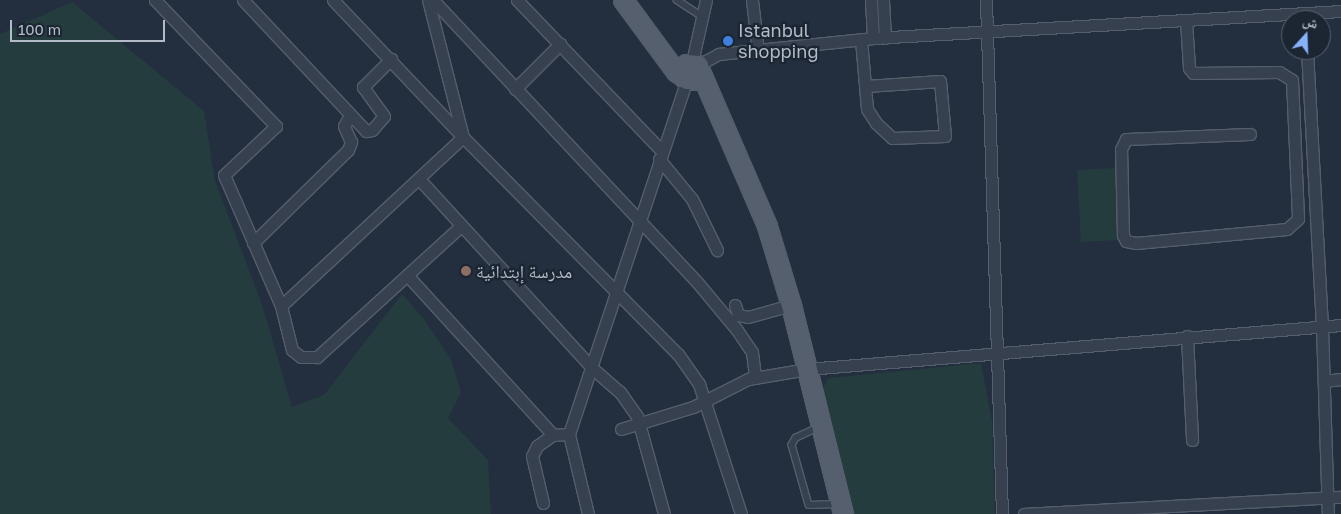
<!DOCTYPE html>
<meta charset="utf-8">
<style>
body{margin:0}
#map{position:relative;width:1341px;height:514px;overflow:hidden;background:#232e3e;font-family:"Golos Text","Noto Naskh Arabic",sans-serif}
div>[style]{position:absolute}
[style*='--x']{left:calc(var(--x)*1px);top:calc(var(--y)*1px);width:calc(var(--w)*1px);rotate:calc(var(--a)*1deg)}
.green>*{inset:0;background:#253c3f;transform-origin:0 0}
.roads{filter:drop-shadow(1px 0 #555e6b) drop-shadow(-1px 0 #555e6b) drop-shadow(0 1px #555e6b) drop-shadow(0 -1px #555e6b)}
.lane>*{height:5.5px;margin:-2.75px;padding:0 2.75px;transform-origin:2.75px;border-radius:2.75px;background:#37404e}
.street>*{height:11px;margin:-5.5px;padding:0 5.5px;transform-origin:5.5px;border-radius:5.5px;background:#37404e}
.primary>*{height:19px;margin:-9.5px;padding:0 9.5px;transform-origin:9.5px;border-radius:9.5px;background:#555f6e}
.dots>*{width:14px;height:14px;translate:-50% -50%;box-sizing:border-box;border:2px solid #1c2532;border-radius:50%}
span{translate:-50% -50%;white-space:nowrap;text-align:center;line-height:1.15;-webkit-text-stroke:4.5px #1c2532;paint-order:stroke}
.poi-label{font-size:18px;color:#b3bbc9}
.left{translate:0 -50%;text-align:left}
.north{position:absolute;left:1281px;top:10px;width:50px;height:50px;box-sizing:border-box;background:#1c2532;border:1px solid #58616e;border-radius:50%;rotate:20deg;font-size:14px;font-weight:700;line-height:20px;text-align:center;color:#b3bbc9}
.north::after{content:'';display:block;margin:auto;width:18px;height:22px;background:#87b3fa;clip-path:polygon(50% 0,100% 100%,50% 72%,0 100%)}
.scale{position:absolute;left:10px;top:20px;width:155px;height:22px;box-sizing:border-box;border:2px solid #b3bbc9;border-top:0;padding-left:6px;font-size:15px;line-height:18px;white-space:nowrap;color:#b3bbc9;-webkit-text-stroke:4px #1c2532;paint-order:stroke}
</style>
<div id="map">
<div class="green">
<i style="clip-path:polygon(72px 2px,204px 111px,215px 181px,261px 301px,292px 407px,324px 395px,402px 294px,423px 318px,451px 359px,461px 393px,448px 418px,488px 460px,491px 514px,0 514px,0 34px)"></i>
<i style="left:1116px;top:168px;width:72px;height:39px;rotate:87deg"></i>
<i style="clip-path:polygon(981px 363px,992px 421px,995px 514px,850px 514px,822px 389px,829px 378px)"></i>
</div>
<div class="roads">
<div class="lane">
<i style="--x:677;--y:0;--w:31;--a:33"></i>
<i style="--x:820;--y:427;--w:26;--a:155"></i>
<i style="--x:796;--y:438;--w:8;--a:120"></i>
<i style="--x:792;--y:445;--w:62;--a:74.2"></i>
<i style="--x:809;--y:505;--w:29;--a:-2"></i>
</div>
<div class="street">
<i style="--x:155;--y:0;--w:175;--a:46.2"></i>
<i style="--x:276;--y:126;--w:71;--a:136.7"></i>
<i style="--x:224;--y:175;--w:143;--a:66.5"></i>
<i style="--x:281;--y:306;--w:45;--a:76"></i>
<i style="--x:292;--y:350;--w:11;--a:38"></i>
<i style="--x:301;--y:357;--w:16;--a:0"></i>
<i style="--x:317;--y:357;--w:193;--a:-42.3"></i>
<i style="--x:243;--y:0;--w:180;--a:46.8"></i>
<i style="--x:366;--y:131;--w:6;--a:-9"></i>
<i style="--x:372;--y:130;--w:18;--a:-49"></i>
<i style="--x:384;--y:116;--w:36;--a:-126"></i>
<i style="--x:363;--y:87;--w:40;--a:-45"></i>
<i style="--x:333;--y:0;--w:189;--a:46.5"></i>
<i style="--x:463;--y:137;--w:305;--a:45.3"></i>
<i style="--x:678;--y:354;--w:37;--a:55"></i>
<i style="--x:699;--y:384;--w:137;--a:72.1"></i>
<i style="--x:433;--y:0;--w:386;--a:46.9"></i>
<i style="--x:697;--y:282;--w:62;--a:50.2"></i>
<i style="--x:737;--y:330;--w:27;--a:56"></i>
<i style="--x:752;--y:352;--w:26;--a:83"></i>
<i style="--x:517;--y:0;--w:209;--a:46.2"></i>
<i style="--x:752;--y:0;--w:51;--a:83.3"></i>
<i style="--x:871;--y:0;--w:38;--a:87"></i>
<i style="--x:883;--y:0;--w:38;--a:87"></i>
<i style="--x:986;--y:0;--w:514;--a:88.22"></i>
<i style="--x:1186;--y:21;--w:47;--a:86.3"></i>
<i style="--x:1189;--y:68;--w:6;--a:51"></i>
<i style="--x:1193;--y:73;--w:86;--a:-0.7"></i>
<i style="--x:1279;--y:72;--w:15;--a:32"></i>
<i style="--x:1292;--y:80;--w:139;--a:87.5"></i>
<i style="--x:1298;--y:219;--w:15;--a:138"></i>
<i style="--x:1287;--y:229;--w:152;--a:174.7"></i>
<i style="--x:1136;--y:243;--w:10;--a:-169"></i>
<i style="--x:1126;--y:241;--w:7;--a:-117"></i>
<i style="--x:1123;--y:235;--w:86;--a:-91.3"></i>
<i style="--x:1121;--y:149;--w:11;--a:-63"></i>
<i style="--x:1126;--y:139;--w:124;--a:-2.3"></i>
<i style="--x:861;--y:40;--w:69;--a:85"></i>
<i style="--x:867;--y:109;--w:17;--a:57"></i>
<i style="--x:876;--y:123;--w:22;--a:43"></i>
<i style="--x:892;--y:138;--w:53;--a:-2.2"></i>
<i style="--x:945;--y:136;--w:55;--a:-95.2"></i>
<i style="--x:940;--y:81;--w:74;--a:176.1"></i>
<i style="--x:1307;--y:50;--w:277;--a:86.9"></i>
<i style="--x:1322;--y:327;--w:187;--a:88.2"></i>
<i style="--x:692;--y:62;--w:64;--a:-77.3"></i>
<i style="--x:698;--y:65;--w:24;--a:-28"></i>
<i style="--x:719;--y:54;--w:155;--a:-5.9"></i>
<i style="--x:873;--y:38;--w:469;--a:-3.3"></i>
<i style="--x:515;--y:89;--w:64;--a:-45"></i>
<i style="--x:659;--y:159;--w:52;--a:50.5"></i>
<i style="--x:692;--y:199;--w:57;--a:63.9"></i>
<i style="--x:420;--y:180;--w:255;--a:47.5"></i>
<i style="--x:592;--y:368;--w:37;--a:41"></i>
<i style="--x:620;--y:392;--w:29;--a:55"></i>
<i style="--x:637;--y:416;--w:102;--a:74.6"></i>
<i style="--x:253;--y:243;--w:133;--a:-44.4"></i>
<i style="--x:348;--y:150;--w:9;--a:-69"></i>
<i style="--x:351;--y:142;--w:17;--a:-114"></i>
<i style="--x:344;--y:126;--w:13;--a:-61"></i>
<i style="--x:407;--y:275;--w:217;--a:47.6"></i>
<i style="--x:553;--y:435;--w:16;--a:-4"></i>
<i style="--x:735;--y:305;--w:10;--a:73"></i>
<i style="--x:738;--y:315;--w:10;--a:11"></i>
<i style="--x:748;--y:317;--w:45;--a:-15.6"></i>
<i style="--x:281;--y:306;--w:248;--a:-42.9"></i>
<i style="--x:463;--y:137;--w:141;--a:-104.3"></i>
<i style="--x:1187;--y:336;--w:104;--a:87.2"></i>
<i style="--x:1324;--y:381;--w:17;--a:-7"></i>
<i style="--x:621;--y:429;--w:75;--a:-17"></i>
<i style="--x:693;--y:407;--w:62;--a:-27"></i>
<i style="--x:748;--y:379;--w:60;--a:-9.6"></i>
<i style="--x:807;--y:369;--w:536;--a:-4.71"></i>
<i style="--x:543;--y:503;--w:48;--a:-103.2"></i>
<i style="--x:532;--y:456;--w:11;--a:-63"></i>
<i style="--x:537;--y:446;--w:19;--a:-35"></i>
<i style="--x:588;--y:514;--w:82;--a:-103.4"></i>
<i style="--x:569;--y:434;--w:374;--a:-71.6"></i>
<i style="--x:1024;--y:514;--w:317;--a:-3.1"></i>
</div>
<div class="primary">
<i style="--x:623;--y:0;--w:89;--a:53.6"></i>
<i style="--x:676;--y:72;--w:13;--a:32"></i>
<i style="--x:687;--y:79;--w:6;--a:9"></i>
<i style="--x:693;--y:80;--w:9;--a:-41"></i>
<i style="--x:700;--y:74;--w:9;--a:-103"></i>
<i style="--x:698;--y:65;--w:12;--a:-175"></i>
<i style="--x:686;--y:64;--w:9;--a:117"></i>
<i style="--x:682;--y:72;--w:6;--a:72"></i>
<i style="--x:700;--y:71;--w:169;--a:66.6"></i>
<i style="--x:767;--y:226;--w:83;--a:73.1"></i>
<i style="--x:791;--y:305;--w:215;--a:76"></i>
</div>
</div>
<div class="dots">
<i style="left:728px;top:41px;background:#3f7fe0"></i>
<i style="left:466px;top:271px;background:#8d6e63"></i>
</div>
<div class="poi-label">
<span class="left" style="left:738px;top:41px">Istanbul<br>shopping</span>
<span class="left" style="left:476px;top:271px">مدرسة إبتدائية</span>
</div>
<div class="north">ش</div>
<div class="scale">100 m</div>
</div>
